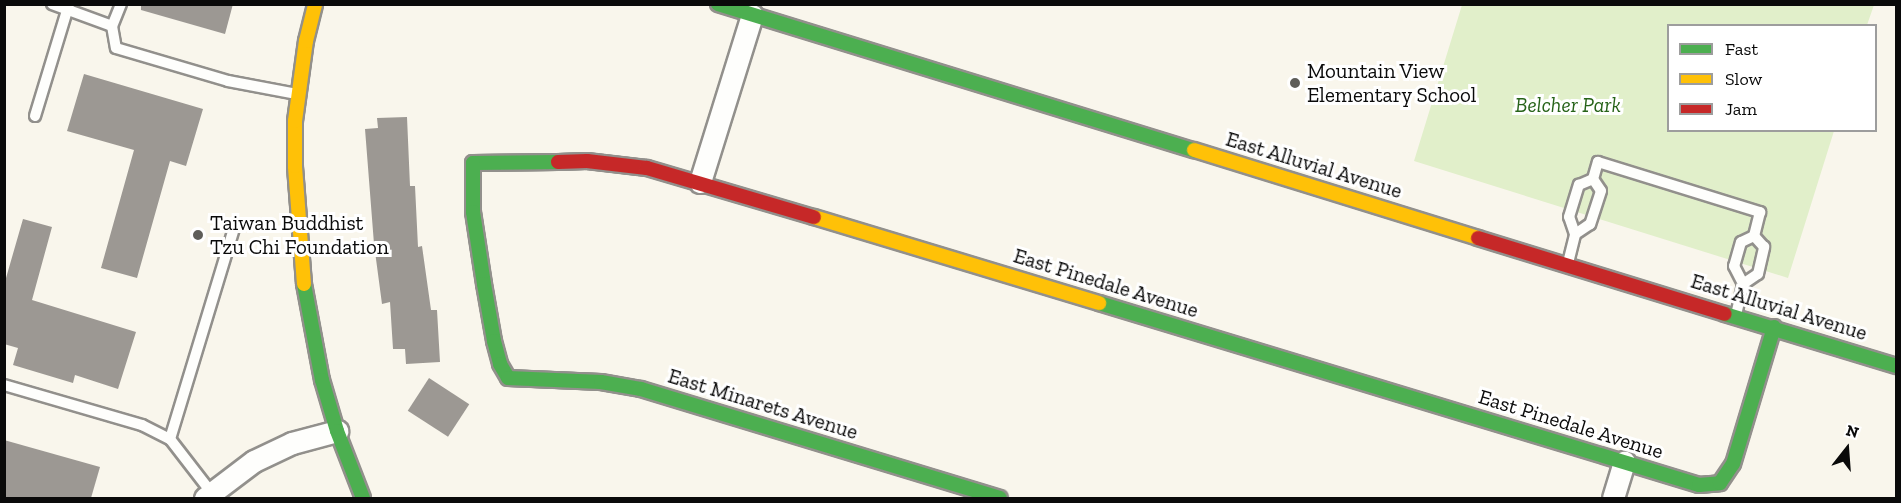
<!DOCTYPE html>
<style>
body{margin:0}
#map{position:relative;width:1901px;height:503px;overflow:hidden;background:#f9f6ec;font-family:"Zilla Slab",serif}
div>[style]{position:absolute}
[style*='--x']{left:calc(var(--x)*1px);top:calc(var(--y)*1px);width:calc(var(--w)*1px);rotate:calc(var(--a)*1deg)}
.green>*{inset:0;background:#e1efca}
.building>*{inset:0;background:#9c9893;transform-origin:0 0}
.roads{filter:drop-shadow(2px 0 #92908c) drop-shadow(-2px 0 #92908c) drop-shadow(0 2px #92908c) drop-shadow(0 -2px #92908c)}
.lane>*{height:10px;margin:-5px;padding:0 5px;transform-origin:5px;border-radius:5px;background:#fefefc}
.street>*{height:21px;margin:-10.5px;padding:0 10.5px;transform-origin:10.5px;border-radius:10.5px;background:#fefefc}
.fast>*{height:14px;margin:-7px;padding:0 7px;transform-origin:7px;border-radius:7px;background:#4caf50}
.slow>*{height:14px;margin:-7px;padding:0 7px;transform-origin:7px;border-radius:7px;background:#ffc107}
.jam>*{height:14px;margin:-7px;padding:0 7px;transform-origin:7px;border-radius:7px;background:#c62828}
.dots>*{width:16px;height:16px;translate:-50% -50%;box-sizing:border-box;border:3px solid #fff;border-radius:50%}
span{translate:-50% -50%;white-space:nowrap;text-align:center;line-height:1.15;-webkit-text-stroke:6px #fff;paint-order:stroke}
.poi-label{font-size:21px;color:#0a0a0a}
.left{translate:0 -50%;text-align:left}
.park-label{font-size:21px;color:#276319;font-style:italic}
.street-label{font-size:21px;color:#0a0a0a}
.frame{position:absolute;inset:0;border:6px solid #0a0a0a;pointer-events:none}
.legend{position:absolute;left:1667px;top:24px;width:210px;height:108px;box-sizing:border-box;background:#fff;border:2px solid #9d9d9d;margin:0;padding:8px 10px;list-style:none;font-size:18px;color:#0a0a0a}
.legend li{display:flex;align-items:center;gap:12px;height:30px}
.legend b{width:30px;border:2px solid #9d9d9d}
.north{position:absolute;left:1817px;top:419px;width:60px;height:60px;-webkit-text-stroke:4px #fff;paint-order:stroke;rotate:17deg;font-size:16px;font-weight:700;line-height:24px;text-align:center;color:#0a0a0a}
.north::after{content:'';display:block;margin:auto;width:21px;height:27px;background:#0a0a0a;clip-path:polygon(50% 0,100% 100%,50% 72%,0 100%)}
</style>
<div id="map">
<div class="green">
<i style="clip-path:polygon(1462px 5px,1874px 5px,1867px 25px,1668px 26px,1668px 130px,1834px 131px,1788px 278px,1414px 161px)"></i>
</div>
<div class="building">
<i style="clip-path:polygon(141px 4px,233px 4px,225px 34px,141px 10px)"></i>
<i style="clip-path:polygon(84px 74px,203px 109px,186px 166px,170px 161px,137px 278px,101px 268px,134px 150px,67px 131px)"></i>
<i style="clip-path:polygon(407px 117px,410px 186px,415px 186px,418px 247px,422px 246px,431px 310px,437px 310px,440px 362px,406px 364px,405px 349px,393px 349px,390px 302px,382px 304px,374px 244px,365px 129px,378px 128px,377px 118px)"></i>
<i style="clip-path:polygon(23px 219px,52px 227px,32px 300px,136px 332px,118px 389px,75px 375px,73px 383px,13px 365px,18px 348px,4px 344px,4px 285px)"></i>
<i style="left:429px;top:378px;width:48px;height:39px;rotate:33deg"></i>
<i style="clip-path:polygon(4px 440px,100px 467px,91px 498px,4px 498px)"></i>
</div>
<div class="roads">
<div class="lane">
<i style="--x:52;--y:4;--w:64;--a:20.1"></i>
<i style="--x:121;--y:4;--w:24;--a:112"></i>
<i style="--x:112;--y:26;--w:22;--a:80"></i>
<i style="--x:116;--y:48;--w:117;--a:16.4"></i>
<i style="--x:228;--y:81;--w:70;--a:10.7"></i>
<i style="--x:35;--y:116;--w:117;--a:-73.1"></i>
<i style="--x:1593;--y:179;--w:18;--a:-74"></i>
<i style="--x:1598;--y:162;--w:170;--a:17.2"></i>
<i style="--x:1760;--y:212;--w:25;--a:104"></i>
<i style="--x:1568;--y:263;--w:30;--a:-76"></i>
<i style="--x:1575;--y:234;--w:18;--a:-109"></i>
<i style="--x:1569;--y:217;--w:34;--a:-73"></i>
<i style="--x:1579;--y:185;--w:15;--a:-23"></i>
<i style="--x:1593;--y:179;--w:14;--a:56"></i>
<i style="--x:1601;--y:191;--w:35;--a:108"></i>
<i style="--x:1590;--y:224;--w:18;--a:146"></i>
<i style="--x:1736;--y:315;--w:32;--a:-77"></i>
<i style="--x:1743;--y:284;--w:18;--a:-34"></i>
<i style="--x:1758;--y:274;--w:28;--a:-77"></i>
<i style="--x:1764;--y:247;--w:15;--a:-132"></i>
<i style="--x:1754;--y:236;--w:14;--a:155"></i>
<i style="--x:1741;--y:242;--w:25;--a:106"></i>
<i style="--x:1734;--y:266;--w:20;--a:63"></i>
<i style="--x:4;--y:385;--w:144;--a:16.2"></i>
<i style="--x:142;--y:425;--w:31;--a:27"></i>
<i style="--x:211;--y:492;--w:67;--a:-127.7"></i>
<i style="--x:170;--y:439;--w:220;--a:-73.1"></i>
</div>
<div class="street">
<i style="--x:700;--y:182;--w:175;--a:-72.7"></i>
<i style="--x:205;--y:498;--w:61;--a:-37.1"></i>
<i style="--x:254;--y:461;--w:42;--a:-25.3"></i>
<i style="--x:292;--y:443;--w:47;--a:-14.9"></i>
<i style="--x:1613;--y:498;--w:38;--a:-73"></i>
</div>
<div class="fast">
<i style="--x:718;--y:4;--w:498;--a:17.1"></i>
<i style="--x:558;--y:162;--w:85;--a:179.3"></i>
<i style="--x:473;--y:163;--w:49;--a:90"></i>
<i style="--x:473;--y:212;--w:73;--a:81.3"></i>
<i style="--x:484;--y:284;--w:58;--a:80"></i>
<i style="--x:494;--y:341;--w:24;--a:75"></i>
<i style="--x:500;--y:364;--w:16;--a:60"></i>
<i style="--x:508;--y:378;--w:93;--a:2.5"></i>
<i style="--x:601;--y:382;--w:41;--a:9.9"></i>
<i style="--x:641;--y:389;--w:375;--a:16.9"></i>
<i style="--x:304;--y:284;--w:98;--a:79.4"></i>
<i style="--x:322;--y:380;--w:53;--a:73.6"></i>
<i style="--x:337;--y:431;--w:72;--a:68.8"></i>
<i style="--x:1099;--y:303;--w:627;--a:16.87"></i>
<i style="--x:1699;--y:485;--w:21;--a:-5"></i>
<i style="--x:1720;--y:483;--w:23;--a:-56"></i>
<i style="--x:1733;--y:464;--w:143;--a:-73.3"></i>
<i style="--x:1725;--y:314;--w:179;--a:16.9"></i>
</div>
<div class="slow">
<i style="--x:1194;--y:150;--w:297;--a:17.2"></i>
<i style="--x:814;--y:217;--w:298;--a:16.8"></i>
<i style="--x:304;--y:284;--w:118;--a:-94.4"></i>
<i style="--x:295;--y:166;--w:45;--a:-90"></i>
<i style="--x:295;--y:121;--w:81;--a:-82.2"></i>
<i style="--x:306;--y:41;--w:38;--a:-76"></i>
</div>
<div class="jam">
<i style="--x:558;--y:162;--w:29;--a:-2"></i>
<i style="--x:587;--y:161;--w:60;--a:6.7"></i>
<i style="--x:647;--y:168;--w:174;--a:16.4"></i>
<i style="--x:1478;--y:238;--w:258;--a:17.1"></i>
</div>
</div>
<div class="dots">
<i style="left:1295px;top:83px;background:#5e5d59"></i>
<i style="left:198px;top:235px;background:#5e5d59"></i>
</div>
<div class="poi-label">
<span class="left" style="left:1307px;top:83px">Mountain View<br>Elementary School</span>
<span class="left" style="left:210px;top:235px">Taiwan Buddhist<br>Tzu Chi Foundation</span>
</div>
<div class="park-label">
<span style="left:1568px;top:105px">Belcher Park</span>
</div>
<div class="street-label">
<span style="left:1314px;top:165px;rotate:17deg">East Alluvial Avenue</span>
<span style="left:1106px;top:283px;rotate:17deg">East Pinedale Avenue</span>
<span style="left:1779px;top:307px;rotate:17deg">East Alluvial Avenue</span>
<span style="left:763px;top:404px;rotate:17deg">East Minarets Avenue</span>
<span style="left:1571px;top:424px;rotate:17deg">East Pinedale Avenue</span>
</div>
<div class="frame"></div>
<ul class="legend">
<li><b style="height:8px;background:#4caf50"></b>Fast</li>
<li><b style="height:8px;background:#ffc107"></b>Slow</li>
<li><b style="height:8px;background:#c62828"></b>Jam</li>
</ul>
<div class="north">N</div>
</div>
